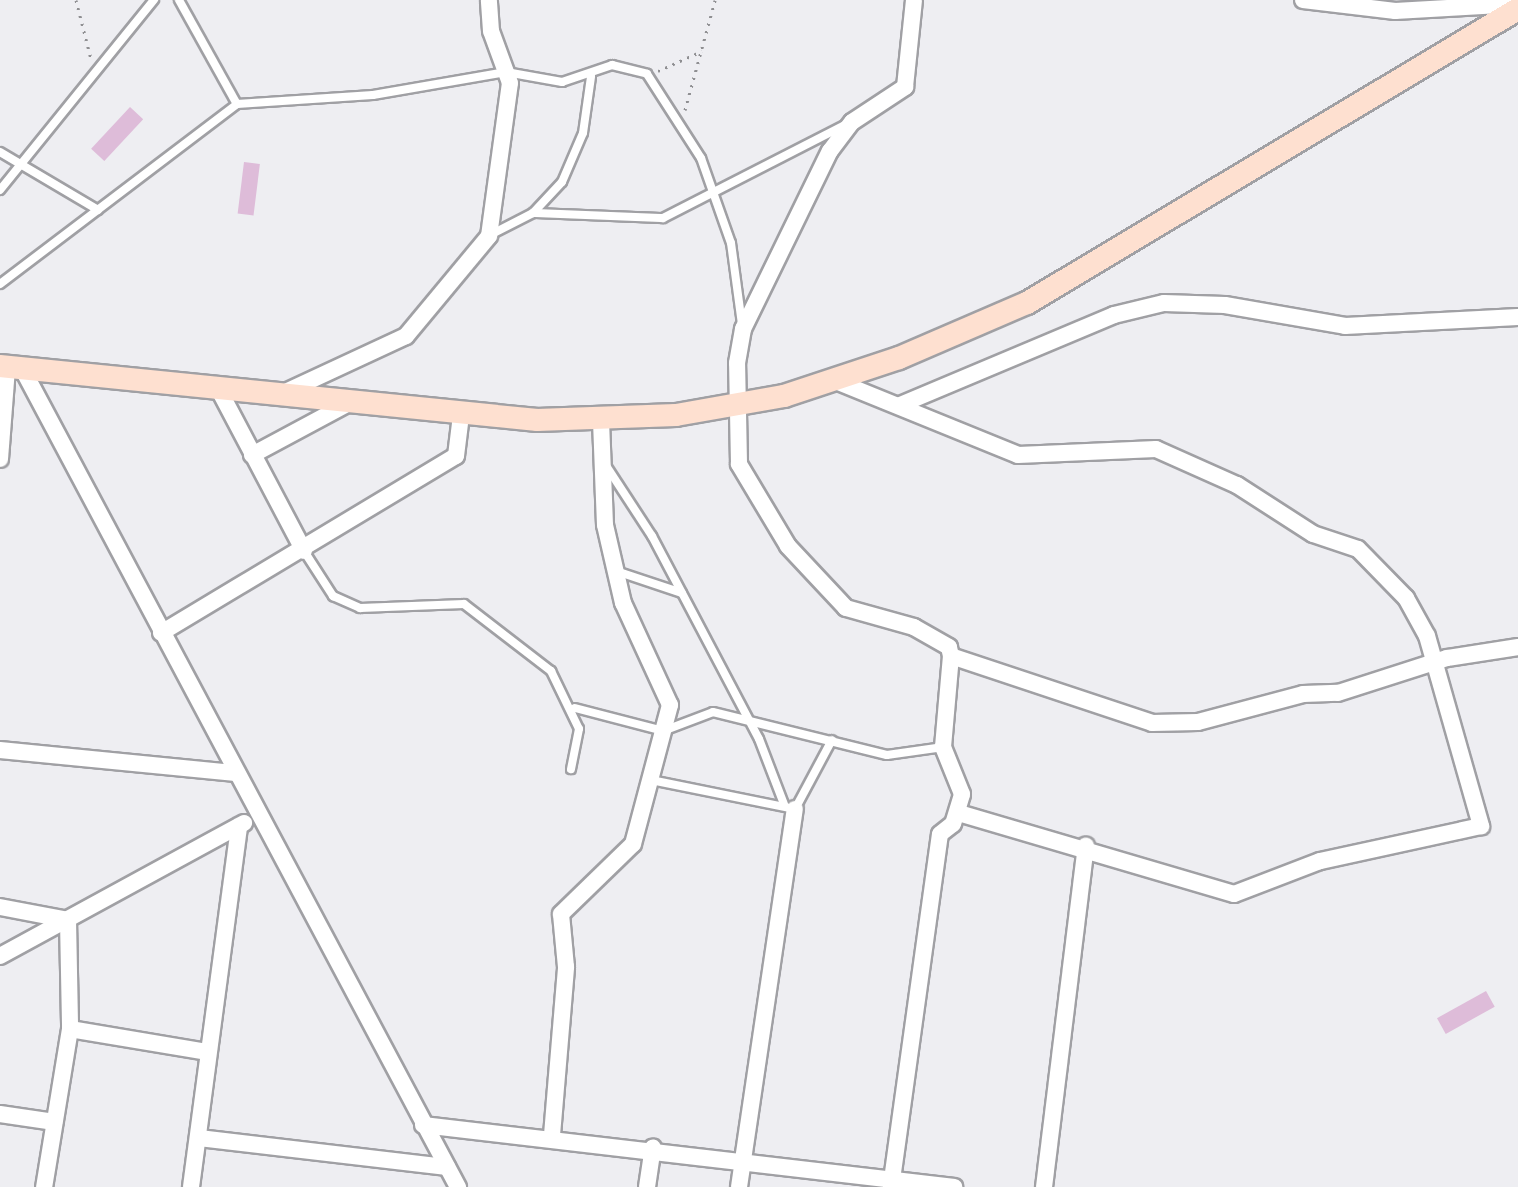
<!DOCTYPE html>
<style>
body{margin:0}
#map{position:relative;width:1518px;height:1187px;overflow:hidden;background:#eeeef2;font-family:Literata,serif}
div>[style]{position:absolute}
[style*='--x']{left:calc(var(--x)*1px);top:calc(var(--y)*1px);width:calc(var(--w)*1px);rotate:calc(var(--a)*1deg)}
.building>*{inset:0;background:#debcd9;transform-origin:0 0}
.path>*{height:3px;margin-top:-1.5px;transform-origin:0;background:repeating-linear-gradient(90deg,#8f8f92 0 2px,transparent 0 8px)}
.roads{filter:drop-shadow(2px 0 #a0a0a4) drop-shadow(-2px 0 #a0a0a4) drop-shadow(0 2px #a0a0a4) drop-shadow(0 -2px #a0a0a4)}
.lane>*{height:8px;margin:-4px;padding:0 4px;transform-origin:4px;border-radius:4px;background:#fff}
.street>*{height:16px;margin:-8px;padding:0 8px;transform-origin:8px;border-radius:8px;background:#fff}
.secondary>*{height:22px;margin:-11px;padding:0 11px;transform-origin:11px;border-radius:11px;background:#fee0d0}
span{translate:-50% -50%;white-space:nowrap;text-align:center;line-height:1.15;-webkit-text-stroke:6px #fbfbff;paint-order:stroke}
</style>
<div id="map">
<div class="building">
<i style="left:130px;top:107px;width:18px;height:57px;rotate:43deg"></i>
<i style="left:244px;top:162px;width:16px;height:52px;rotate:7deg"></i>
<i style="left:1486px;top:991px;width:18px;height:56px;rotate:61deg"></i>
</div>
<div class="path">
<i style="--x:76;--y:0;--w:61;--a:75.7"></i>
<i style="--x:658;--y:71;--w:48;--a:-24.4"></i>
<i style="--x:685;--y:110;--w:114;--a:-74.7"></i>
</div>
<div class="roads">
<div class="lane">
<i style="--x:179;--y:0;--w:119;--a:60.9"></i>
<i style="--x:0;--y:152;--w:114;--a:30.6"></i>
<i style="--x:0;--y:190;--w:245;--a:-51"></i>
<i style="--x:533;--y:213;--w:42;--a:-46.9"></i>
<i style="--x:562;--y:182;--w:53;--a:-66.8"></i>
<i style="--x:583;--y:133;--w:57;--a:-81.9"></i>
<i style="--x:490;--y:235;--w:48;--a:-27.1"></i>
<i style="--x:533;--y:213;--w:130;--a:2.2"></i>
<i style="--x:663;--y:218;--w:204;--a:-27.1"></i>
<i style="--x:0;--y:284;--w:298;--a:-37.2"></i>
<i style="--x:237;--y:104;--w:136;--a:-3.8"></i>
<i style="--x:373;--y:95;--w:135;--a:-9.8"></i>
<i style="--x:506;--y:72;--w:57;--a:10.1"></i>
<i style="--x:562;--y:82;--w:53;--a:-18.8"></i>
<i style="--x:612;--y:65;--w:36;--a:14"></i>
<i style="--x:647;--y:74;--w:100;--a:57.3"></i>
<i style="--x:701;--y:158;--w:90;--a:70.6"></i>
<i style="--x:731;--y:243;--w:82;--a:82.3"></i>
<i style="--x:605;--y:464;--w:86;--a:56.9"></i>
<i style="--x:652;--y:536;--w:229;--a:62.2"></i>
<i style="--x:759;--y:739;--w:70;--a:69"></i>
<i style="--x:304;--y:551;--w:54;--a:57.2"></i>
<i style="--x:333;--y:596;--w:30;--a:24"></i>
<i style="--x:360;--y:608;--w:104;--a:-2.2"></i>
<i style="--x:464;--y:604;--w:110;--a:37.6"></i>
<i style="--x:551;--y:671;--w:64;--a:64.2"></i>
<i style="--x:579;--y:729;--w:41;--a:101.3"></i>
<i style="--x:619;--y:572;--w:66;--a:18.4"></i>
<i style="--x:575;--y:708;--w:91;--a:14.6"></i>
<i style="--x:663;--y:731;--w:53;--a:-20.8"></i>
<i style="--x:713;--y:712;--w:179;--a:13.9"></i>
<i style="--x:887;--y:755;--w:57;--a:-8.1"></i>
<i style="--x:651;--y:780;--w:147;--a:11.4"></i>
<i style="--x:795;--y:809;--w:78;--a:-61.8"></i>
</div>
<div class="street">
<i style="--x:1303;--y:0;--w:93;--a:6.8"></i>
<i style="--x:1395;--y:11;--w:123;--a:-3.3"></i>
<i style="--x:22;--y:368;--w:928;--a:61.97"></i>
<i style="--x:836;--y:381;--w:196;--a:22.1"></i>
<i style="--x:1018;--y:455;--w:138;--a:-2.5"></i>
<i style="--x:1156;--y:449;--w:89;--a:24"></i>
<i style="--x:1237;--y:485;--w:90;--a:32.8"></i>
<i style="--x:1313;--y:534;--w:47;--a:18.4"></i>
<i style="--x:1358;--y:549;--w:69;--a:45.6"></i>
<i style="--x:1406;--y:598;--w:43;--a:61.1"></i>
<i style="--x:1427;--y:636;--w:198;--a:74.1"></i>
<i style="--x:1481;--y:826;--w:165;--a:167.7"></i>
<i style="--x:1320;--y:861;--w:92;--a:159"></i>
<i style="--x:1234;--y:894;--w:287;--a:-163.6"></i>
<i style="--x:218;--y:388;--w:184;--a:62.2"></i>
<i style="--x:279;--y:395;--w:140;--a:-24.9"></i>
<i style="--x:406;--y:336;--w:130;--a:-50.3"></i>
<i style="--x:489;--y:236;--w:154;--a:-82.2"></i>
<i style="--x:510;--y:83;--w:55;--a:-110.1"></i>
<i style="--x:491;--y:31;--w:31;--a:-94"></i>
<i style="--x:900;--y:405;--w:232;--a:-22.8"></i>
<i style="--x:1114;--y:315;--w:51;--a:-13.5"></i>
<i style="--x:1164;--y:303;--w:61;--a:1.9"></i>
<i style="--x:1225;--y:305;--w:122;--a:9.9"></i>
<i style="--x:1345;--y:326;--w:173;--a:-3"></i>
<i style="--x:252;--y:455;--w:110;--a:-28.2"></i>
<i style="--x:0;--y:459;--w:92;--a:-85.6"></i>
<i style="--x:161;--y:633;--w:344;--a:-31"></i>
<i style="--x:456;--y:456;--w:39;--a:-83"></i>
<i style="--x:951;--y:656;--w:212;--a:18.4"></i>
<i style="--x:1152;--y:723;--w:46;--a:-1.2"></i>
<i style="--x:1198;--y:722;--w:109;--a:-14.9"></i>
<i style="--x:1303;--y:694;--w:35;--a:-2"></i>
<i style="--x:1338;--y:693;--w:114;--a:-17.8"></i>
<i style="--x:1447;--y:658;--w:72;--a:-8.8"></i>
<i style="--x:0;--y:750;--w:237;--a:5.6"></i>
<i style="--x:0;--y:907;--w:69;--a:10.8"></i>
<i style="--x:68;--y:920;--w:109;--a:88.9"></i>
<i style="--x:70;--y:1029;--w:160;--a:99.3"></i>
<i style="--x:0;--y:956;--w:278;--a:-28.6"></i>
<i style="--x:70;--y:1029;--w:140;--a:9.5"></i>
<i style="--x:0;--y:1114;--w:55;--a:8.4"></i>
<i style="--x:423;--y:1125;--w:535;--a:6.66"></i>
<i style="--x:552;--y:1135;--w:169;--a:-85.2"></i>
<i style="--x:566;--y:967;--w:53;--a:-95.4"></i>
<i style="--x:561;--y:914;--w:100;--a:-44.2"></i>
<i style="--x:633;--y:844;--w:144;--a:-75.1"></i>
<i style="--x:670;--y:705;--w:112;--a:-114.7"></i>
<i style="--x:623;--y:603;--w:80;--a:-103"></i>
<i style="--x:605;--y:525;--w:104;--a:-92.2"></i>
<i style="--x:199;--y:1138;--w:250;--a:6.7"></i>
<i style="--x:191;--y:1187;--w:364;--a:-82.4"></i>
<i style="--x:647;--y:1187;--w:40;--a:-81.5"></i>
<i style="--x:739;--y:1187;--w:382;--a:-81.6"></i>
<i style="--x:891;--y:1187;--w:356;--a:-82.1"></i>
<i style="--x:940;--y:834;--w:16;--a:-38"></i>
<i style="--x:953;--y:824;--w:31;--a:-73"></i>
<i style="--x:962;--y:794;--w:51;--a:-112"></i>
<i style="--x:943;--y:747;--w:91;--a:-85"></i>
<i style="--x:951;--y:656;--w:9;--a:-103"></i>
<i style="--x:949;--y:647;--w:40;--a:-150.3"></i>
<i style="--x:914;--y:627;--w:71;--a:-164.4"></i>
<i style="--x:846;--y:608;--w:85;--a:-133.1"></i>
<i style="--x:788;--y:546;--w:96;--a:-120.9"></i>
<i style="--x:739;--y:464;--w:101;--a:-91.1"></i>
<i style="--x:737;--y:363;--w:35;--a:-80"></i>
<i style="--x:743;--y:329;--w:198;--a:-64"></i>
<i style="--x:830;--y:151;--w:36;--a:-53"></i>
<i style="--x:852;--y:122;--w:64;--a:-33.4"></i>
<i style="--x:905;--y:87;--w:87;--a:-84.1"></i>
<i style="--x:1044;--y:1187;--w:344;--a:-83"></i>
</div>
<div class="secondary">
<i style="--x:0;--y:366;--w:540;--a:5.74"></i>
<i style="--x:537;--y:420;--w:139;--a:-2.1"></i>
<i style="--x:676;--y:415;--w:110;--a:-10"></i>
<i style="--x:784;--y:396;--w:121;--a:-18.3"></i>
<i style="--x:899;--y:358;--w:139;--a:-23.3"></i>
<i style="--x:1027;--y:303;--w:572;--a:-30.91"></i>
</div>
</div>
</div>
